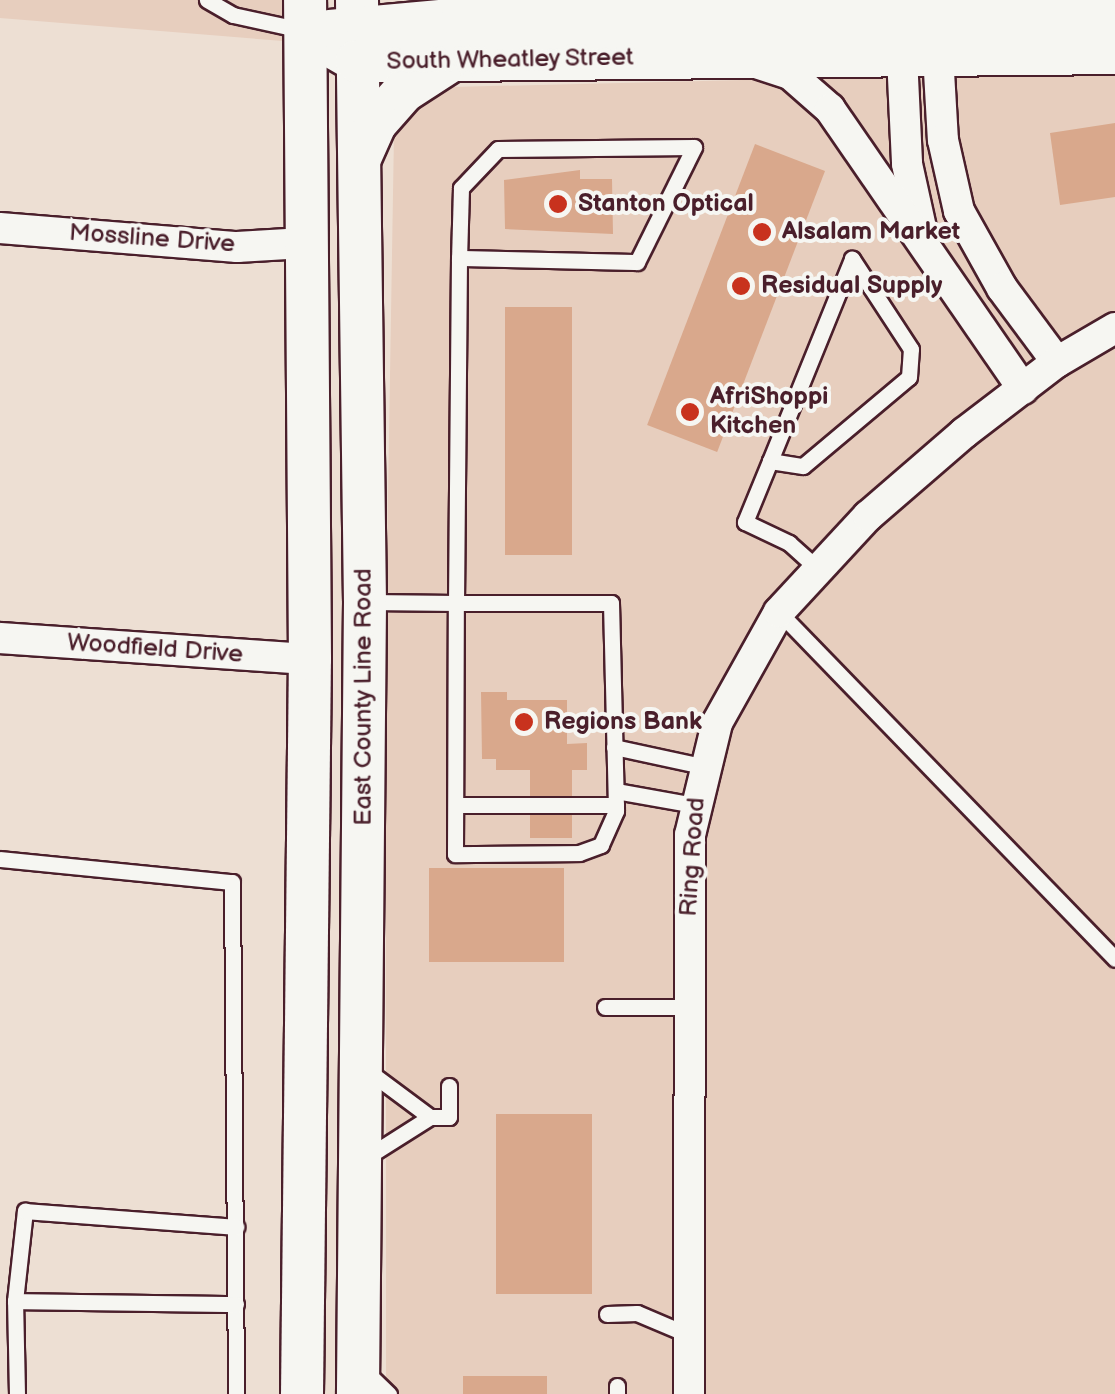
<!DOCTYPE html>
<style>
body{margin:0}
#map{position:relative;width:1115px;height:1394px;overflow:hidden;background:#eddfd3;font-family:"Balsamiq Sans",sans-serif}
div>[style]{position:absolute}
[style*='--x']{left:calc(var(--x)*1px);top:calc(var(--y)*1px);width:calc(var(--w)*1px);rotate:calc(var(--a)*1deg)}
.built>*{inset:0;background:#e7cebe}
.building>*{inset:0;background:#d9a88c;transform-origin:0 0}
.roads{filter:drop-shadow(2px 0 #4a1f2b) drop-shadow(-2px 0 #4a1f2b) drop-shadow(0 2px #4a1f2b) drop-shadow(0 -2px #4a1f2b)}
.lane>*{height:15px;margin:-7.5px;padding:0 7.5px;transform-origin:7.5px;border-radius:7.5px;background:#f6f6f2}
.street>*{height:30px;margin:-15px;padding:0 15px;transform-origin:15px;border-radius:15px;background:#f6f6f2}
.secondary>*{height:42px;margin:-21px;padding:0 21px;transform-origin:21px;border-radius:21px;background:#f6f6f2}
.dots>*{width:28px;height:28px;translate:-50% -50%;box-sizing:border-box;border:5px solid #f6f6f2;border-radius:50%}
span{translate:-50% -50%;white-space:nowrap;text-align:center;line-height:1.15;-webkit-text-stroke:8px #f6f6f2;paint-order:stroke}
.street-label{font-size:25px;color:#4a1f2b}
.poi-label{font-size:25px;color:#4a1f2b;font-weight:700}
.left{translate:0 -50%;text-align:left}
</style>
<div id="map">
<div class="built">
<i style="clip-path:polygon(0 0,283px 0,283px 41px,0 18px)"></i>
<i style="clip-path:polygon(1115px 71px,1115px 1394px,386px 1394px,386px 618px,394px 134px,423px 97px,451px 87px)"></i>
</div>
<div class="building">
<i style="clip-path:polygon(1115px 123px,1115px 197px,1060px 205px,1050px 133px)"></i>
<i style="left:755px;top:144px;width:75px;height:301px;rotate:21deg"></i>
<i style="clip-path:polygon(580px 170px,580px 179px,612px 179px,613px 234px,505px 229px,504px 180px)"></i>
<i style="left:505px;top:307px;width:67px;height:248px"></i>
<i style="clip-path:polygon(481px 692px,507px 692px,507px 700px,567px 700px,567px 744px,587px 743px,587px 770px,572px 770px,572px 838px,530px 838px,530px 770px,496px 770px,496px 759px,482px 759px)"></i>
<i style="left:429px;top:868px;width:135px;height:94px"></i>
<i style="left:592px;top:1114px;width:180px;height:96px;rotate:90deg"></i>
<i style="left:547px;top:1376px;width:18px;height:84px;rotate:90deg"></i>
</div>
<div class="roads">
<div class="lane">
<i style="--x:207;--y:0;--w:30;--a:30"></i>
<i style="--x:233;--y:15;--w:71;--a:12.3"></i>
<i style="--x:770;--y:461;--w:33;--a:9"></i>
<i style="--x:803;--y:466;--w:138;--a:-40"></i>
<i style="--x:909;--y:377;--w:28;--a:-86"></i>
<i style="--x:911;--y:349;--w:108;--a:-123.2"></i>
<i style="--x:852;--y:259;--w:218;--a:112.1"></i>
<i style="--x:770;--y:461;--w:66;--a:112.3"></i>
<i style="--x:745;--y:522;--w:49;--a:25.5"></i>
<i style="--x:789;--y:543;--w:38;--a:42"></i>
<i style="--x:369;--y:602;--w:87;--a:0.7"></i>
<i style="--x:456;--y:603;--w:155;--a:0"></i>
<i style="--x:611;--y:603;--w:208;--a:88.6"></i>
<i style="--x:616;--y:811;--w:37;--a:114"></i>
<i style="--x:601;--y:845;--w:23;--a:160"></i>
<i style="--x:579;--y:853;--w:124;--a:179.5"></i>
<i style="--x:455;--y:854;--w:251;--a:-89.8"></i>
<i style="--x:456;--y:603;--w:345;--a:-89.5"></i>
<i style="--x:459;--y:258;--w:178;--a:1.3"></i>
<i style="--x:637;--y:262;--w:128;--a:-63.6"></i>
<i style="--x:694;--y:147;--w:196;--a:179.4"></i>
<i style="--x:498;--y:149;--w:54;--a:133.5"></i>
<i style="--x:461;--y:188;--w:70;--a:91.6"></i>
<i style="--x:779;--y:612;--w:483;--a:45.9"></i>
<i style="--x:614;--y:747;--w:90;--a:12.2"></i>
<i style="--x:616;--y:791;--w:79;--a:10.2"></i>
<i style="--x:456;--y:805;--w:160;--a:0"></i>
<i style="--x:0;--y:859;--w:233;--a:5.7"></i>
<i style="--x:232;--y:882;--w:512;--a:89.55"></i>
<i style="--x:605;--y:1007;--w:84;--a:0"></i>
<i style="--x:430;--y:1117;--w:19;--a:0"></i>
<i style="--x:449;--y:1117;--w:31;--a:-90"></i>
<i style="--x:367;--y:1157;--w:75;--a:-32.4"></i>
<i style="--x:430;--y:1117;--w:77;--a:-143.4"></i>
<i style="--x:15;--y:1301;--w:221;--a:0.8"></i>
<i style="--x:607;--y:1314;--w:30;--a:-2"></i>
<i style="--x:637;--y:1313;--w:56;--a:22.9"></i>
<i style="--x:366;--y:1372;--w:32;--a:44"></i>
<i style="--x:617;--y:1386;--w:8;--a:90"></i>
<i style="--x:17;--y:1394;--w:93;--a:-91.2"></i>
<i style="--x:15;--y:1301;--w:91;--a:-83.7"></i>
<i style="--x:25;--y:1211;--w:212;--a:4.3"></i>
</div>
<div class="street">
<i style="--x:901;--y:35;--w:129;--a:87.3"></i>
<i style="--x:907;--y:164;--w:70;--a:77.6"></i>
<i style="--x:937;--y:37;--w:103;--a:86.7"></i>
<i style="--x:943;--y:140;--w:73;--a:77.3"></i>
<i style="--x:959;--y:211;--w:88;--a:60.8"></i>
<i style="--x:1002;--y:288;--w:92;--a:53.4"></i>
<i style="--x:759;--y:64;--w:33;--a:18"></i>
<i style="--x:790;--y:74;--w:53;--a:41.2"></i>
<i style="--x:830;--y:109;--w:340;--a:55.4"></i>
<i style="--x:0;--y:228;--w:238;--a:4.6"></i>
<i style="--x:237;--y:247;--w:67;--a:-3.4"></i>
<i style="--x:0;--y:638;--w:311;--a:3.9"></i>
<i style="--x:689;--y:1394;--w:559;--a:-89.9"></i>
<i style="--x:690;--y:835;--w:115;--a:-76.4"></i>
<i style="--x:717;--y:723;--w:127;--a:-60.8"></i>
<i style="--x:779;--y:612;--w:131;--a:-47.2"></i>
<i style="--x:868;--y:516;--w:127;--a:-40.8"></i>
<i style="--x:964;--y:433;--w:117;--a:-37.4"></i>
<i style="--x:1057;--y:362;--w:67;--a:-30.4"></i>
</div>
<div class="secondary">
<i style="--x:357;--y:0;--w:602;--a:89.24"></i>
<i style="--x:365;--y:602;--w:792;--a:90.51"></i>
<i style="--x:330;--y:31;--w:133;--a:-5.2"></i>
<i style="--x:462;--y:19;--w:653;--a:-0.18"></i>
<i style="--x:331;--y:46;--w:30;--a:30"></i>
<i style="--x:357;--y:61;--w:758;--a:-0.6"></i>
<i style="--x:360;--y:158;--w:37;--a:-66"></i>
<i style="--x:375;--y:124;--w:44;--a:-48.7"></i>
<i style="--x:404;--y:91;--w:57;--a:-32.9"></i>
<i style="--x:302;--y:1394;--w:735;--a:-89.38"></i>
<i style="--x:310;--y:659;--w:659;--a:-90.43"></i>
</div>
</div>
<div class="dots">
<i style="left:558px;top:204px;background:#c8321e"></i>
<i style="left:762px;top:232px;background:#c8321e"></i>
<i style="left:741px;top:286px;background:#c8321e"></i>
<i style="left:690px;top:412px;background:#c8321e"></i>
<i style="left:524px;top:722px;background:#c8321e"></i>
</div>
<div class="street-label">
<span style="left:510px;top:60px;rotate:-1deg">South Wheatley Street</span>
<span style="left:152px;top:239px;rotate:4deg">Mossline Drive</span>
<span style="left:155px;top:649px;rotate:4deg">Woodfield Drive</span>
<span style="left:364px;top:697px;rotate:-90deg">East County Line Road</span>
<span style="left:693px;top:857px;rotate:-86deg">Ring Road</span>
</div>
<div class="poi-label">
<span class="left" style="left:578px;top:204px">Stanton Optical</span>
<span class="left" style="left:782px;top:232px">Alsalam Market</span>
<span class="left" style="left:761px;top:286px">Residual Supply</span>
<span class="left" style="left:710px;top:412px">AfriShoppi<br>Kitchen</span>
<span class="left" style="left:544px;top:722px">Regions Bank</span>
</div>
</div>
